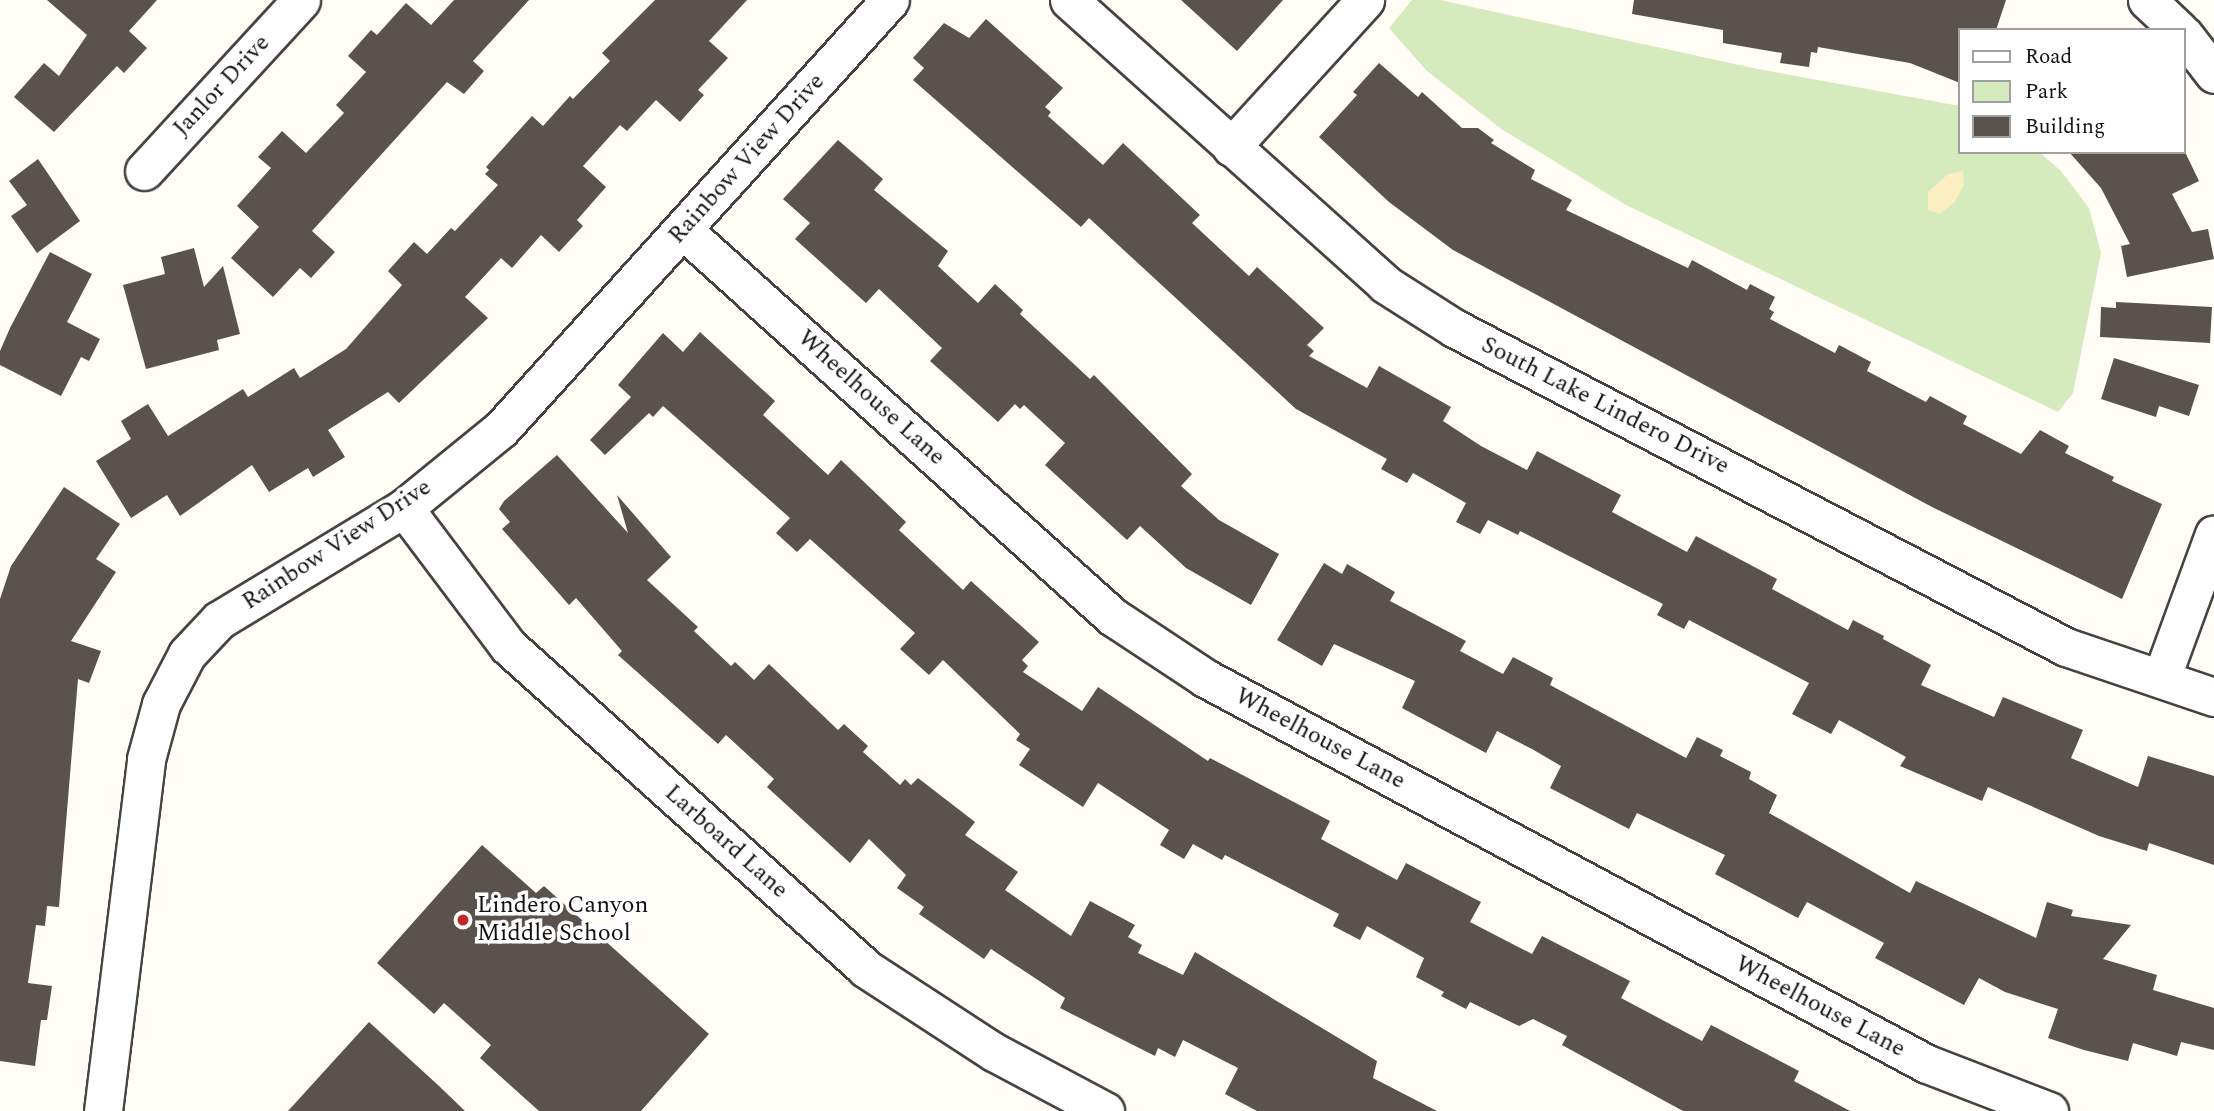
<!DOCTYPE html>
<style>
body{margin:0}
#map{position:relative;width:2214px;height:1111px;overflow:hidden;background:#fffdf5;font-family:Spectral,serif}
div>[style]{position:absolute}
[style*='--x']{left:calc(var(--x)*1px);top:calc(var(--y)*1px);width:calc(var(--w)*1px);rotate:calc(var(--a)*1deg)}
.green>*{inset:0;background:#d5ebbd}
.sand>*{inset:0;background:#fbeec1}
.building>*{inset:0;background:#5a524d}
.roads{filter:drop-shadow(2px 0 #444) drop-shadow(-2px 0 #444) drop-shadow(0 2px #444) drop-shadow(0 -2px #444)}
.minor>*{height:37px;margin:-18.5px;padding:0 18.5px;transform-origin:18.5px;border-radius:18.5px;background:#fff}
.dots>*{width:19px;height:19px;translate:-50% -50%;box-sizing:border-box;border:4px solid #fff;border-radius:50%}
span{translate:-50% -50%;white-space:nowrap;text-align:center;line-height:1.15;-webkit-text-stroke:7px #fff;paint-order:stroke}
.street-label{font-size:24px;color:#111}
.poi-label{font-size:24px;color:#111}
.left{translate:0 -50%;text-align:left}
.legend{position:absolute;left:1958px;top:28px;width:228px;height:126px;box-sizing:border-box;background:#fff;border:2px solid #a0a0a0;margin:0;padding:9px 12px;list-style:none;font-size:21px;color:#111}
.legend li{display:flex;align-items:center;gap:14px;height:35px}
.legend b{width:35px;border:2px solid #a0a0a0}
</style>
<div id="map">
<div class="green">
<i style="clip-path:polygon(1412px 0,1440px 0,1758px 69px,1960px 106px,1960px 152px,2039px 152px,2061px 171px,2089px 208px,2101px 253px,2073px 393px,2058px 412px,1626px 205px,1500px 128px,1427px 71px,1389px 28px)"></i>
</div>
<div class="sand">
<i style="clip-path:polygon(1963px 171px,1964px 184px,1955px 202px,1940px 214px,1928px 210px,1928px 192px,1948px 174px)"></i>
</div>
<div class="building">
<i style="clip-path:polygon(47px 0,157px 0,129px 31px,147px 48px,124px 73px,117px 66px,54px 132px,14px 97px,44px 63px,59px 76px,87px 35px)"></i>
<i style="clip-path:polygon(454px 0,529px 0,473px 61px,484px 71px,464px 94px,447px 82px,312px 231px,335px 252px,311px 278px,300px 268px,273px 297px,231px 258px,259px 227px,237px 206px,271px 168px,258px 157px,282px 131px,306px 153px,344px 113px,336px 105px,366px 72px,348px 56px,371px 30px,377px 35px,406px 3px,431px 25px)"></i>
<i style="clip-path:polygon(655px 0,747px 0,709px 41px,728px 58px,698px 90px,704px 95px,680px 122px,656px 100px,627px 131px,620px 125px,583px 166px,606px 187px,577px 220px,583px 226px,559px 252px,541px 235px,512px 268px,501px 258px,465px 297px,488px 318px,399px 403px,388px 392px,328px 430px,345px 457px,313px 477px,308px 468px,269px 492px,252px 465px,180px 516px,167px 495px,131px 518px,96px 461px,131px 439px,121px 421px,148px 404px,168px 436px,243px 389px,248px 397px,294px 368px,300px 378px,346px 349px,402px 285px,388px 271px,414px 242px,427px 254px,451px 228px,455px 231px,498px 185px,485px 174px,489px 170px,486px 167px,532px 116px,543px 126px,570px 96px,573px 99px,610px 61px,602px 53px)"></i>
<i style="clip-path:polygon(1181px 0,1283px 0,1237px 51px)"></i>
<i style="clip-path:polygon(1634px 0,2006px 0,1996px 30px,1960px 30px,1960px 83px,1910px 63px,1818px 47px,1817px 53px,1811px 52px,1809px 67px,1780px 63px,1782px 53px,1723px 43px,1723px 30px,1632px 14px)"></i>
<i style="clip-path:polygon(986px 19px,1063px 88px,1045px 107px,1051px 112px,1048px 116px,1103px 165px,1123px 143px,1200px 215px,1192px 223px,1249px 276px,1257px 267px,1324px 328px,1307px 345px,1314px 351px,1309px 356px,1367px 388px,1379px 366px,1451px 407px,1443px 421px,1481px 446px,1527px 470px,1537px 451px,1621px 495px,1612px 512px,1687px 552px,1696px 536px,1777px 579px,1772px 589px,1848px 630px,1853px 620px,1884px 636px,1883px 639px,1931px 665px,1921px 685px,1994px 717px,2003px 697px,2083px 730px,2071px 758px,2138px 787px,2148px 756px,2214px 776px,2214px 865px,2149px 843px,2147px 851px,2099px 836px,1988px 787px,1982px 801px,1900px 766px,1906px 757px,1839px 720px,1831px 734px,1792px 714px,1809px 683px,1689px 620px,1684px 629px,1657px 615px,1663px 604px,1520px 531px,1518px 535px,1488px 520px,1480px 534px,1456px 522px,1466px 503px,1413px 473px,1407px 483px,1381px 469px,1387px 459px,1296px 409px,1089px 218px,1081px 227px,913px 80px,924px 68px,913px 58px,944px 23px,969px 38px)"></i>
<i style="clip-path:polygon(1379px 63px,1418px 97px,1422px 92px,1462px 128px,1478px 128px,1494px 140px,1491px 143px,1535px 170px,1531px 179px,1572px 200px,1566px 210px,1688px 268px,1692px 260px,1747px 290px,1750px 284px,1775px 297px,1769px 309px,1774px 312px,1770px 319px,1835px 353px,1839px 345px,1871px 362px,1867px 371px,1926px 402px,1930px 396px,1967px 416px,1963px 424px,2021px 454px,2040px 430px,2069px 446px,2065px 453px,2114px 477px,2112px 481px,2162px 504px,2122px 599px,1932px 507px,1453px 250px,1389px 202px,1319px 137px,1357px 95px,1353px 92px)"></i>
<i style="clip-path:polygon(838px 140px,883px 179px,874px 190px,948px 251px,938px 266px,978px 303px,995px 284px,1023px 310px,1020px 314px,1090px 379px,1094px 375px,1192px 474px,1181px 486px,1219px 520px,1279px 554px,1251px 605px,1186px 568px,1140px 526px,1127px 540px,1045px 465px,1065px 443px,1024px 405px,1020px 409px,1015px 404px,998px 422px,930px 361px,942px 348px,879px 289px,866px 303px,795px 239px,810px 223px,783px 199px)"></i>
<i style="clip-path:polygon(2069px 152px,2185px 152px,2199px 181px,2172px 194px,2192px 232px,2208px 229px,2214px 259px,2127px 277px,2121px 246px,2130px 244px,2101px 188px)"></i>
<i style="clip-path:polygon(38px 159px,80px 221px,37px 253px,11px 216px,27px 205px,9px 181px)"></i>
<i style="clip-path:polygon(194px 248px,204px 287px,223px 266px,240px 334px,217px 340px,219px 350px,146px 369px,123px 285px,165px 274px,161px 257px)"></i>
<i style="clip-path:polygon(50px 252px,92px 274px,67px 322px,100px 339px,89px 361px,81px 357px,61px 396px,0 365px,0 351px,10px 328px)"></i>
<i style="clip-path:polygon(2116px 302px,2212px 307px,2210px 343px,2100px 337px,2101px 307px,2116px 308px)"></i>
<i style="clip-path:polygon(700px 332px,775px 401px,763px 415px,828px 475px,841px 460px,906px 522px,899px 530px,963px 590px,971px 581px,1039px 642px,1022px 660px,1028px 666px,1023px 672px,1082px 711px,1098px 687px,1208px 761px,1210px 758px,1330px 821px,1321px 839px,1397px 880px,1406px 863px,1481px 902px,1470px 922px,1532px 954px,1542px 936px,1630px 981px,1621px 998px,1702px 1041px,1711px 1025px,1799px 1071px,1794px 1081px,1850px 1111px,1683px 1111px,1562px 1045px,1567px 1036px,1533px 1019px,1519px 1026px,1470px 1002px,1466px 1009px,1441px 996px,1444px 992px,1416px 977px,1424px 958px,1367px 926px,1360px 940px,1333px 926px,1339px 914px,1225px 855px,1222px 860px,1193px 844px,1184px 859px,1160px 845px,1169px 830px,1098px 783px,1083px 807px,1019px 765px,1030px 749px,1016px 740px,1020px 734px,943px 660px,929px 675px,900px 649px,915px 633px,810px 539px,797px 552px,776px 533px,790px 518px,663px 406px,653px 417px,649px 413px,605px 455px,590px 440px,631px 397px,618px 385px,663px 333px,683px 352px)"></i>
<i style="clip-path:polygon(2114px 358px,2199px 385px,2189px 416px,2159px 406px,2156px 417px,2101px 399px)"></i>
<i style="clip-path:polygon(557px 455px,628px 533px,617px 495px,671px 557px,647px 580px,698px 627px,694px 631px,731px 666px,735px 662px,754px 680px,769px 664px,838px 730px,844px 724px,868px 746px,863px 752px,900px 785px,905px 779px,911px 785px,918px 778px,975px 822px,965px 835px,1018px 872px,1005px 890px,1071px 936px,1090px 901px,1135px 925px,1128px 937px,1142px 945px,1138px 953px,1183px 975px,1195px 952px,1377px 1061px,1373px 1078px,1437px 1111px,1257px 1111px,1225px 1094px,1238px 1068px,1183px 1040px,1175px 1057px,1158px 1048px,1155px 1056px,1060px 1008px,1065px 998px,991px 949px,984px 959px,919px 914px,924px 907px,897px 888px,906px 875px,869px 839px,850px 863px,767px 787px,774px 779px,726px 735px,718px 744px,618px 655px,622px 651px,576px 598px,569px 605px,502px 529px,510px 522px,499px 509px,504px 501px)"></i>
<i style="clip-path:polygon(64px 487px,120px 524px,96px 559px,116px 572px,71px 641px,101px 651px,89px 683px,78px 679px,59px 907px,47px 906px,45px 926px,36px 925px,28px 983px,52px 986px,47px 1020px,41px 1020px,35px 1066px,0 1061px,0 599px,11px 566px)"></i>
<i style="clip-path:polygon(1324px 563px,1342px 574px,1347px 564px,1395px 592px,1390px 601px,1466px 641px,1460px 651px,1503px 674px,1513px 657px,1553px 678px,1550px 685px,1686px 758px,1697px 737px,1723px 750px,1720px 756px,1751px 772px,1749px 779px,1777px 795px,1769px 813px,1910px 893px,1916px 881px,2036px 938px,2047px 902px,2073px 910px,2071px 916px,2131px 925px,2103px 959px,2157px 975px,2153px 990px,2214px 1008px,2214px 1050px,2181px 1042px,2177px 1056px,2133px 1043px,2128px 1061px,2084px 1050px,2048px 1038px,2058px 1009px,2005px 992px,1979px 978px,1964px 1005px,1875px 958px,1884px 943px,1807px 902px,1798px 918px,1715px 874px,1725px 855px,1637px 813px,1629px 829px,1550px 788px,1561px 766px,1532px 749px,1497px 731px,1486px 753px,1402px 708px,1415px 681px,1334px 644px,1322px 666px,1277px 640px)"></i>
<i style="clip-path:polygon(482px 845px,536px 893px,544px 886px,709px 1034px,641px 1111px,539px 1111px,480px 1058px,491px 1045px,444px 1003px,434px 1014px,377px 963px)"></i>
<i style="clip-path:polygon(369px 1022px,439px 1086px,465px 1111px,288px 1111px)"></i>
</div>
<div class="roads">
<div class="minor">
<i style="--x:1069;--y:0;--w:425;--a:41.9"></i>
<i style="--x:1385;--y:284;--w:82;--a:32.5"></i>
<i style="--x:1454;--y:328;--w:690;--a:27.53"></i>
<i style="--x:2066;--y:647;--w:156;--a:18.7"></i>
<i style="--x:2147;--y:0;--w:44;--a:43.2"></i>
<i style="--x:2184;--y:35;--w:49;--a:52.4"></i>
<i style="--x:1231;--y:147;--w:199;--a:-47.6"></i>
<i style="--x:144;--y:171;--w:232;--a:-47.4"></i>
<i style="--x:683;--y:230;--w:579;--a:41.99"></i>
<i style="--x:1113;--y:617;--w:110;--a:33.5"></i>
<i style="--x:1205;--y:678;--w:819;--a:28.13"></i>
<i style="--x:1927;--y:1064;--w:131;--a:21.1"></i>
<i style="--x:404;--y:508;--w:173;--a:53"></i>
<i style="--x:508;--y:646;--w:481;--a:42"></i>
<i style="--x:865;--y:968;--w:154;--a:33.1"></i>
<i style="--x:994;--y:1052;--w:126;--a:28"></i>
<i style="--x:2161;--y:679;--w:154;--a:-69.9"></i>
<i style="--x:103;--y:1111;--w:355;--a:-83"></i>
<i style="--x:146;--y:759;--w:57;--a:-74.7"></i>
<i style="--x:161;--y:704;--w:56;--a:-62.5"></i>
<i style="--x:187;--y:654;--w:47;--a:-46.7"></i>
<i style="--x:219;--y:620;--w:216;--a:-31.2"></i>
<i style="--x:404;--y:508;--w:125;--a:-39.2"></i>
<i style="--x:501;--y:429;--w:579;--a:-47.8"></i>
</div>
</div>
<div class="dots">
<i style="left:463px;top:920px;background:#c4262e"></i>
</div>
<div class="street-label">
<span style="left:222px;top:86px;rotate:-47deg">Janlor Drive</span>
<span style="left:747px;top:159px;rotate:-48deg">Rainbow View Drive</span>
<span style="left:871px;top:398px;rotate:42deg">Wheelhouse Lane</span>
<span style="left:1605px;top:406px;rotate:27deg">South Lake Lindero Drive</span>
<span style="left:337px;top:545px;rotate:-33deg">Rainbow View Drive</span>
<span style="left:1320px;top:739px;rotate:28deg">Wheelhouse Lane</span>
<span style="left:726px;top:842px;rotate:42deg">Larboard Lane</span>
<span style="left:1820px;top:1007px;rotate:28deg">Wheelhouse Lane</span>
</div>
<div class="poi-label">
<span class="left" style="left:477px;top:920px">Lindero Canyon<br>Middle School</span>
</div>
<ul class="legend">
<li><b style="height:9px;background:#fff"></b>Road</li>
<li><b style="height:19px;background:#d5ebbd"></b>Park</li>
<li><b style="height:19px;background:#5a524d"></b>Building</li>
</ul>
</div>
